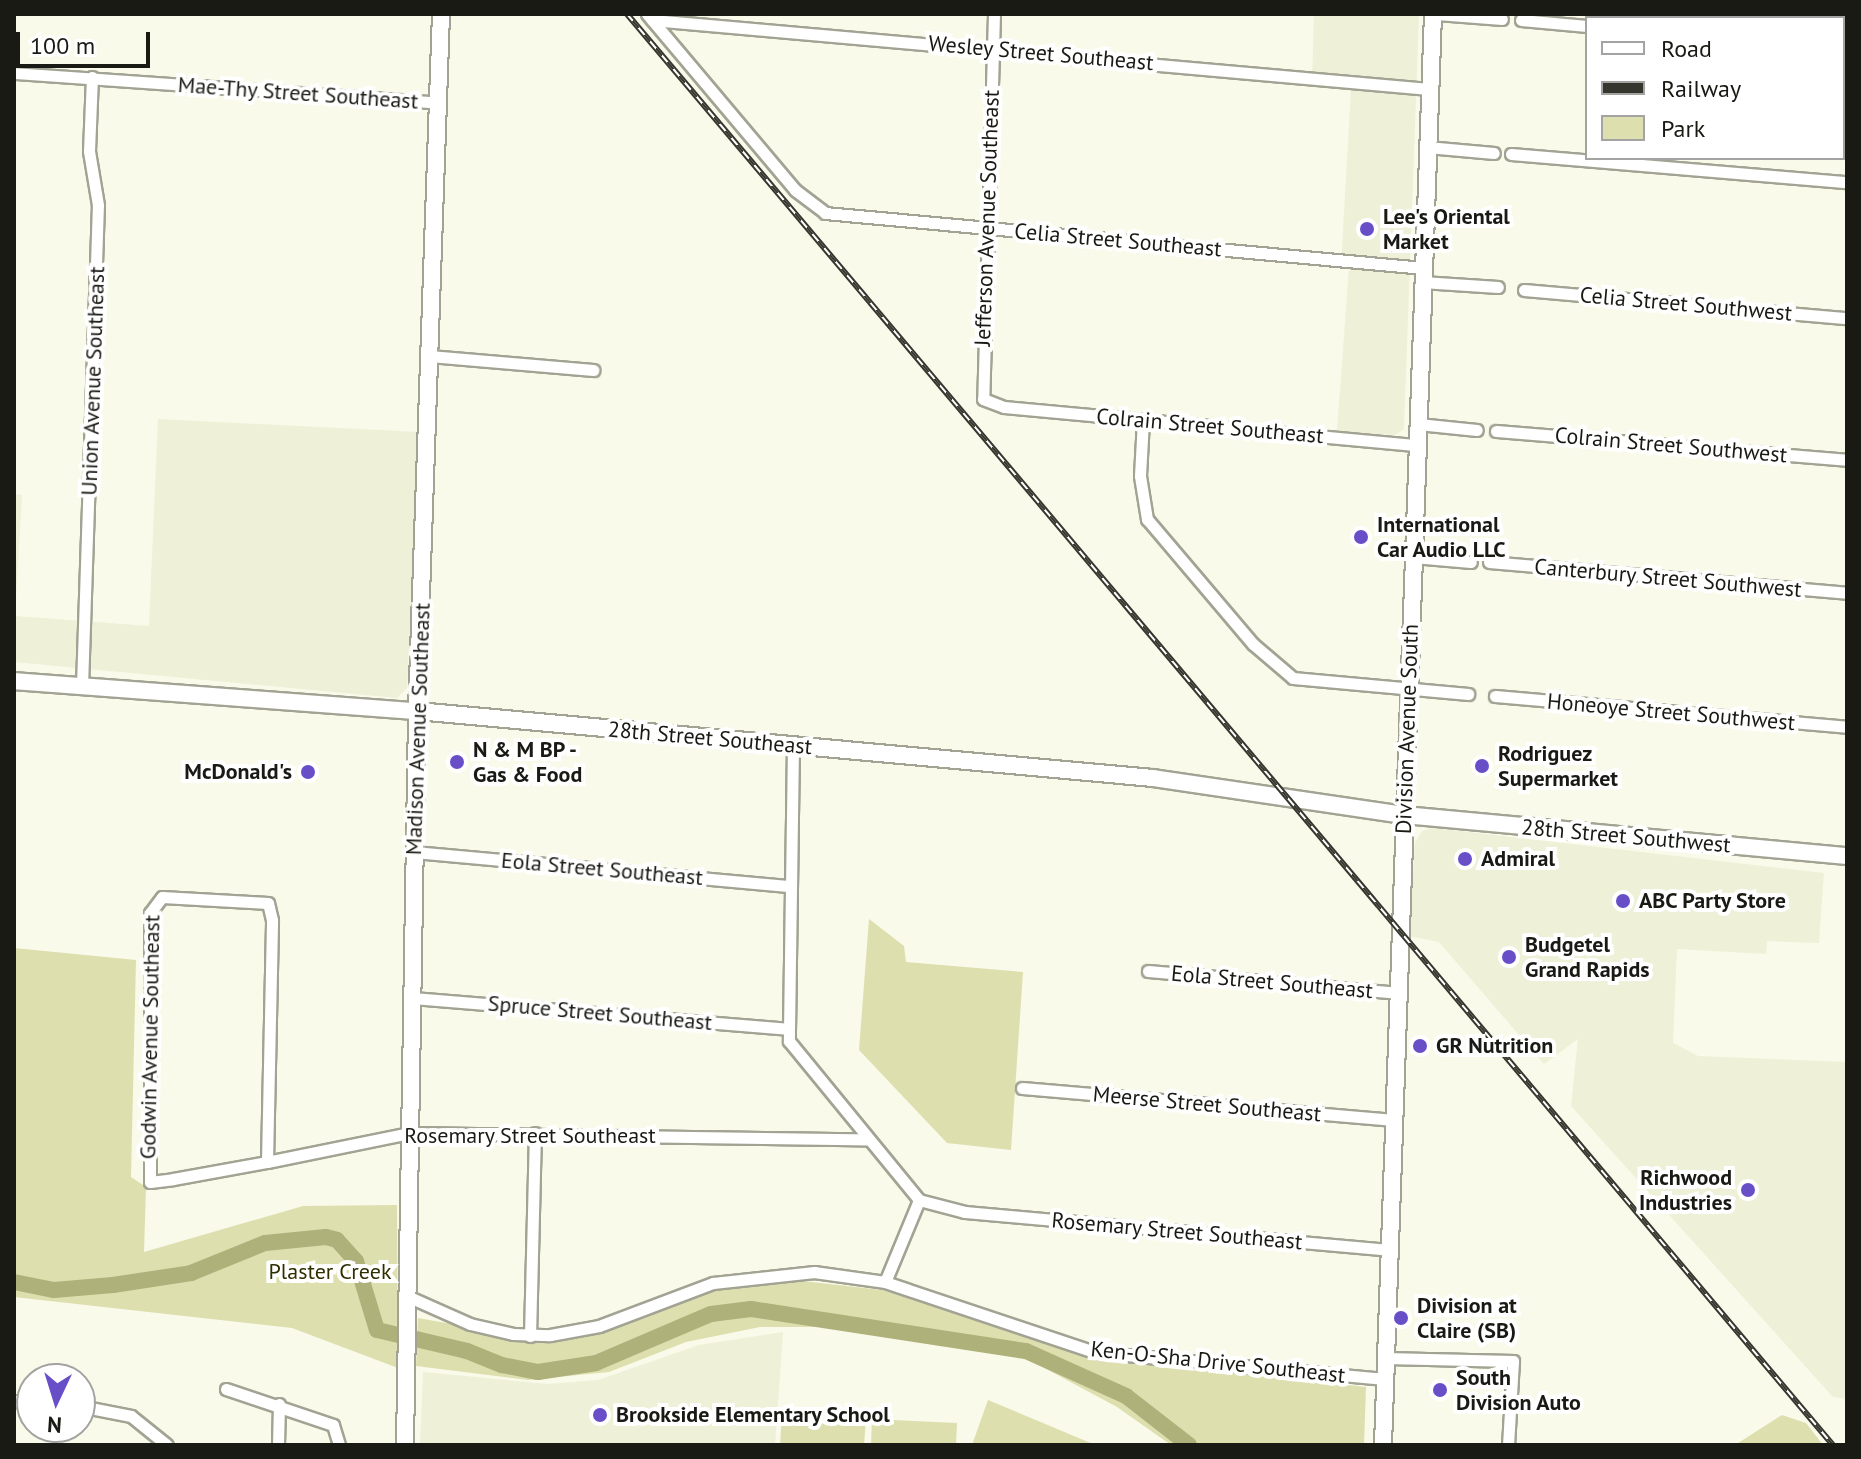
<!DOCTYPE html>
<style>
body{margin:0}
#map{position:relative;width:1861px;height:1459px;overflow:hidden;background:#f9fae9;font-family:"PT Sans",sans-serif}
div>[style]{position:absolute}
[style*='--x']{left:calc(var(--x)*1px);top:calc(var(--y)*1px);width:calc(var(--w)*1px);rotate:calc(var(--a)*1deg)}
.built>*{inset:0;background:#eef0d7}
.green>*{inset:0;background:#dddfaf}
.river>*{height:16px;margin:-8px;padding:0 8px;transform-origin:8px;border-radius:8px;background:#afb17a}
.roads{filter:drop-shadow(2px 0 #a2a393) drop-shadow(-2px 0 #a2a393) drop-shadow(0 2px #a2a393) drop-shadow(0 -2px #a2a393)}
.street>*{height:11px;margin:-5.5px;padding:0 5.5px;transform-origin:5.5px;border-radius:5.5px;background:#fff}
.secondary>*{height:16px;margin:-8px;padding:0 8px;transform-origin:8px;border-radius:8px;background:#fff}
.primary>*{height:16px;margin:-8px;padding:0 8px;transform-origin:8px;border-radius:8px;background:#fff}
.rail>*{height:6px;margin-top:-3px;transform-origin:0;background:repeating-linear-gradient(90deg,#fff 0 9px,#35362e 0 18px);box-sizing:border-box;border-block:2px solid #35362e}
.dots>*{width:22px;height:22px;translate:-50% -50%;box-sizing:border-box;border:4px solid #fff;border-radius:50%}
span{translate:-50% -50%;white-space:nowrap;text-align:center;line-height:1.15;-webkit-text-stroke:8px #fff;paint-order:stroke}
.street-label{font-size:22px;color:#191a14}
.poi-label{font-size:22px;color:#191a14;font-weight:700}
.left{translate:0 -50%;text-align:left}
.right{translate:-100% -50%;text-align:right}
.park-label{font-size:22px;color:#2e2e01}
.frame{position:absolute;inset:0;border:16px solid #191a14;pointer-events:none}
.legend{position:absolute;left:1585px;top:16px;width:260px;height:144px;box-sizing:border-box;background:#fff;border:2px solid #a3a3a1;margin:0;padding:10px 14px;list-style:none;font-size:24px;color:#191a14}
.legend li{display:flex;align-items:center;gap:16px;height:40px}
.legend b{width:40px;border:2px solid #a3a3a1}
.north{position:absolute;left:16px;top:1363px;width:80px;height:80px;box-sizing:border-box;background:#fff;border:2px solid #a3a3a1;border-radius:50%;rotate:184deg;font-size:22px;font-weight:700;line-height:32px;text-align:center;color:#191a14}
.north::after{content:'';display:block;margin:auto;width:28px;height:36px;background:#684fc8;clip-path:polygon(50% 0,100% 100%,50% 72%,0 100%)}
.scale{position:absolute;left:16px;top:32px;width:134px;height:36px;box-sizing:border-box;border:4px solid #191a14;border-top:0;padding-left:10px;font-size:24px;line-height:28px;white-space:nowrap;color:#191a14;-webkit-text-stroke:6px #fff;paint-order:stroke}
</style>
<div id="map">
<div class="built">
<i style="clip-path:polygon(1314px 14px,1419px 14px,1404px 429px,1395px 435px,1337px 431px,1349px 268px,1341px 266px,1351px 90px,1312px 85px)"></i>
<i style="clip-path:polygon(158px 419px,419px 432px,407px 688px,397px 698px,14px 662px,14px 494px,22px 495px,15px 616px,149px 626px)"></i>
<i style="clip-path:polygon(1433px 828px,1824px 873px,1819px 943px,1767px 941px,1766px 954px,1677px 949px,1673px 1043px,1698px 1056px,1847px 1062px,1847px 1399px,1833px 1397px,1571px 1106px,1578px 1039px,1544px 1064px,1439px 942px,1409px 936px,1415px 843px,1422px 831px)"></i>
<i style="clip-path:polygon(783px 1332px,775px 1445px,420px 1445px,423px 1372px,548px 1384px,598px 1380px,699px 1345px)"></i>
</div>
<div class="green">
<i style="clip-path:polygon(869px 919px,904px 946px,906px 962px,1023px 972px,1011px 1150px,947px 1143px,859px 1050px)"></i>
<i style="clip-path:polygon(14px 948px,136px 960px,131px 1177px,146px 1187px,144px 1252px,303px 1206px,397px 1205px,398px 1368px,292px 1328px,14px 1297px)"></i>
<i style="clip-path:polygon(785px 1279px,882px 1290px,1093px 1356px,1366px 1387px,1364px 1445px,1171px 1445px,1117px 1407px,1024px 1357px,828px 1327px,760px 1327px,686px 1342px,609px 1372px,528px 1380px,416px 1366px,418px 1318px,536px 1339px,582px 1335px,739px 1283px)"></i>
<i style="clip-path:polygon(988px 1400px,1093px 1444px,1094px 1445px,972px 1445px)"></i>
<i style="clip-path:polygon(782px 1414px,866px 1419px,864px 1445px,780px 1445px)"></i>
<i style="clip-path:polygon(1782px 1415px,1806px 1423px,1823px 1445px,1735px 1445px)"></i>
<i style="clip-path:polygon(872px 1419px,957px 1423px,956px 1445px,871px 1445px)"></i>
</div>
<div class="river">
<i style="--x:14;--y:1282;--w:41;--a:11.3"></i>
<i style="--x:54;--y:1290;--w:59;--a:-4.8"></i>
<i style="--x:113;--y:1285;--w:79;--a:-8.7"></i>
<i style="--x:191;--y:1273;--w:80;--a:-22.1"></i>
<i style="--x:265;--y:1243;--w:61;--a:-5.6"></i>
<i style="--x:326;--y:1237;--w:11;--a:15"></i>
<i style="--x:337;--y:1240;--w:28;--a:48"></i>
<i style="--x:356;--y:1261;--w:72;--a:73.1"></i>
<i style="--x:377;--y:1330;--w:92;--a:13.1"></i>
<i style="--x:467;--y:1351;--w:38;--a:22"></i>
<i style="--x:502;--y:1365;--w:37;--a:11"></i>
<i style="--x:538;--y:1372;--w:59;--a:-8.8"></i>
<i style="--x:596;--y:1363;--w:125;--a:-23.1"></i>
<i style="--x:711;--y:1314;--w:40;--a:-7.1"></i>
<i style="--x:751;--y:1309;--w:278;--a:8.7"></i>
<i style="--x:1026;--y:1351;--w:110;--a:24.2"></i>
<i style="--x:1126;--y:1396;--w:80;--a:37.9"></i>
</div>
<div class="roads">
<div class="street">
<i style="--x:647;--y:14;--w:230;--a:49.9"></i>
<i style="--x:795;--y:190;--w:38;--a:37"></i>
<i style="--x:825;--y:213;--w:601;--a:5.25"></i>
<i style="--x:994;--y:14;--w:385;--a:91.6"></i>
<i style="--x:983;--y:399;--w:22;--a:21"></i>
<i style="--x:1004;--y:407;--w:415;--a:5.3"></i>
<i style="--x:1437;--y:14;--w:65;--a:4.4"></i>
<i style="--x:652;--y:20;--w:780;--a:5.07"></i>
<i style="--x:1521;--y:20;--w:66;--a:5.2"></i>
<i style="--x:1843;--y:46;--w:4;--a:14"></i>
<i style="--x:14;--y:73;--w:425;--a:4"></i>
<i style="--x:1427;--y:147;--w:67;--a:5.1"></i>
<i style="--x:1511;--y:154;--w:337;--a:4.8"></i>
<i style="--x:1422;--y:282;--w:76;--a:3.8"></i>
<i style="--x:1524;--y:290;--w:324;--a:5"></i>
<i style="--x:429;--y:356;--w:165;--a:4.9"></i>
<i style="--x:1143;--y:420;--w:56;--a:93.1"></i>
<i style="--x:1140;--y:476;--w:44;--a:80.8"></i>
<i style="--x:1147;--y:519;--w:164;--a:49.7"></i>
<i style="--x:1253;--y:644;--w:52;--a:40.4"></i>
<i style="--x:1293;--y:678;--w:176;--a:5.2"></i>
<i style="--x:1418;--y:424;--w:59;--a:5.8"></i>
<i style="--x:1496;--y:431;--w:352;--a:4.7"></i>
<i style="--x:1413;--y:557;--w:58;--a:4.9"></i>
<i style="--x:1489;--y:562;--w:359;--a:4.9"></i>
<i style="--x:82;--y:686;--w:481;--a:-88.1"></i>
<i style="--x:98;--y:205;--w:55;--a:-99.5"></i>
<i style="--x:89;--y:151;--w:74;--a:-87.7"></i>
<i style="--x:1495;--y:696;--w:353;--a:5"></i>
<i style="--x:793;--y:745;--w:296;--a:90.8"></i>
<i style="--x:789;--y:1041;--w:205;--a:50.7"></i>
<i style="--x:919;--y:1200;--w:48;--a:14.6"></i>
<i style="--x:965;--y:1212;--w:426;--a:5.1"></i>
<i style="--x:414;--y:852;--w:378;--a:5.2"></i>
<i style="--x:1148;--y:971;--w:250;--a:5"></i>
<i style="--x:412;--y:998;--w:377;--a:4.7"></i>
<i style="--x:1022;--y:1088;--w:371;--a:4.9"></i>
<i style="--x:267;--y:1162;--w:242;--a:-88.8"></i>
<i style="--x:272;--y:920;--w:17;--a:-103"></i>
<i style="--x:268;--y:903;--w:106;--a:-176.8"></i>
<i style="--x:162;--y:897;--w:20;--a:127"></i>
<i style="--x:150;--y:913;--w:269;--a:90"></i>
<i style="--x:150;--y:1182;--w:23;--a:-7"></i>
<i style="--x:173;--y:1179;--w:96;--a:-10.3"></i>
<i style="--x:267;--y:1162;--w:146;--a:-11.5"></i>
<i style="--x:410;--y:1133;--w:456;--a:0.8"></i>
<i style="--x:885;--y:1282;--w:89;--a:-67.5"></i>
<i style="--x:407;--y:1296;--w:69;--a:24"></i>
<i style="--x:470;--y:1324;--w:44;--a:13.1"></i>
<i style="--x:513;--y:1334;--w:37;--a:2"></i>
<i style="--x:550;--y:1335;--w:50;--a:-10.4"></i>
<i style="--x:599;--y:1326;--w:122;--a:-20.7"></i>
<i style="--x:713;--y:1283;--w:102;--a:-6.2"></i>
<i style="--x:814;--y:1272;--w:72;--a:8"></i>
<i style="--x:885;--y:1282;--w:220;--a:18.5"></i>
<i style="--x:1094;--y:1352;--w:292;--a:5.3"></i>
<i style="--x:530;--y:1336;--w:203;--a:-88.6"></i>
<i style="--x:1385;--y:1358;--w:128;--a:1.3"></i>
<i style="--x:1513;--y:1361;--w:84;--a:93.4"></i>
<i style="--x:226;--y:1389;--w:113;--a:18.6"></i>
<i style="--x:333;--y:1425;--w:21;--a:73"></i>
<i style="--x:14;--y:1401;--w:18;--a:3"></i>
<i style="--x:80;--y:1406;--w:52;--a:11.1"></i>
<i style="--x:131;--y:1416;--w:46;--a:38.9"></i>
<i style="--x:278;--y:1445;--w:41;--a:-88.6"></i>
</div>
<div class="secondary">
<i style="--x:405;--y:1445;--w:734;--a:-89.06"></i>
<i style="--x:417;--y:711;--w:697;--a:-88.03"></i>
</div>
<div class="primary">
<i style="--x:14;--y:681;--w:404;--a:4.3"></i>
<i style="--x:417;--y:711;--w:739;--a:5.2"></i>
<i style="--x:1153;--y:778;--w:254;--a:8.4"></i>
<i style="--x:1404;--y:815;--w:445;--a:5.3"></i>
<i style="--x:1383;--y:1445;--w:1432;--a:-88"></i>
</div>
</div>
<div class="rail">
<i style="--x:627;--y:14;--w:1871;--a:49.88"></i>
</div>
<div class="dots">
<i style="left:1367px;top:229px;background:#684fc8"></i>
<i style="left:1361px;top:537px;background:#684fc8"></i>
<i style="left:457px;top:762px;background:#684fc8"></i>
<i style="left:1482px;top:766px;background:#684fc8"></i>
<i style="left:308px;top:772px;background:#684fc8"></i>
<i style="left:1465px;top:859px;background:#684fc8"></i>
<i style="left:1623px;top:901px;background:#684fc8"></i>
<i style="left:1509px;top:957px;background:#684fc8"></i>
<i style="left:1420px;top:1046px;background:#684fc8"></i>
<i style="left:1748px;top:1190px;background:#684fc8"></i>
<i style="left:1401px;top:1318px;background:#684fc8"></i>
<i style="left:1440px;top:1390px;background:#684fc8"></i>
<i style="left:600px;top:1415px;background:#684fc8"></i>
</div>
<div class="street-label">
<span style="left:1041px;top:53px;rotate:5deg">Wesley Street Southeast</span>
<span style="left:298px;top:93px;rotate:4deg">Mae-Thy Street Southeast</span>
<span style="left:987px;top:218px;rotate:-88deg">Jefferson Avenue Southeast</span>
<span style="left:1118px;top:240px;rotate:5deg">Celia Street Southeast</span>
<span style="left:1686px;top:304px;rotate:5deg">Celia Street Southwest</span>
<span style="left:93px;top:381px;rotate:-88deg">Union Avenue Southeast</span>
<span style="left:1210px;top:426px;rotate:5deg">Colrain Street Southeast</span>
<span style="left:1671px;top:445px;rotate:5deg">Colrain Street Southwest</span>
<span style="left:1668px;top:578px;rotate:5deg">Canterbury Street Southwest</span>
<span style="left:1671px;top:712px;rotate:5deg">Honeoye Street Southwest</span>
<span style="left:418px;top:729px;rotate:-88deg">Madison Avenue Southeast</span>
<span style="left:1407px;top:729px;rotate:-88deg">Division Avenue South</span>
<span style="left:710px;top:738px;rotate:5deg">28th Street Southeast</span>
<span style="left:1626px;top:836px;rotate:5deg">28th Street Southwest</span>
<span style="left:602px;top:869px;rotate:5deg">Eola Street Southeast</span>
<span style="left:1272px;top:982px;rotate:5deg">Eola Street Southeast</span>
<span style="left:600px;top:1013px;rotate:5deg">Spruce Street Southeast</span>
<span style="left:150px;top:1037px;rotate:-89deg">Godwin Avenue Southeast</span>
<span style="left:1207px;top:1104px;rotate:5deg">Meerse Street Southeast</span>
<span style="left:530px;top:1136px">Rosemary Street Southeast</span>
<span style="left:1177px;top:1231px;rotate:5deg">Rosemary Street Southeast</span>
<span style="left:1218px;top:1362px;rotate:6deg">Ken-O-Sha Drive Southeast</span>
</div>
<div class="poi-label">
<span class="left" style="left:1383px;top:229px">Lee's Oriental<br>Market</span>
<span class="left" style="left:1377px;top:537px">International<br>Car Audio LLC</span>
<span class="left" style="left:473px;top:762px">N &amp; M BP -<br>Gas &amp; Food</span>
<span class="left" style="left:1498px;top:766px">Rodriguez<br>Supermarket</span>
<span class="right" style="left:292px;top:772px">McDonald's</span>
<span class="left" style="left:1481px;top:859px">Admiral</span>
<span class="left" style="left:1639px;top:901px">ABC Party Store</span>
<span class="left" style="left:1525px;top:957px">Budgetel<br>Grand Rapids</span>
<span class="left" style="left:1436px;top:1046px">GR Nutrition</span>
<span class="right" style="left:1732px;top:1190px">Richwood<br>Industries</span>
<span class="left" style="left:1417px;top:1318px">Division at<br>Claire (SB)</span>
<span class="left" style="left:1456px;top:1390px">South<br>Division Auto</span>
<span class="left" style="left:616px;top:1415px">Brookside Elementary School</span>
</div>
<div class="park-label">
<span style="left:330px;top:1272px">Plaster Creek</span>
</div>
<div class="frame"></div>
<ul class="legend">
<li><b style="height:10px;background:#fff"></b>Road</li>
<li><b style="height:10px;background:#35362e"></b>Railway</li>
<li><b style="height:22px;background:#dddfaf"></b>Park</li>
</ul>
<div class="north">N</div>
<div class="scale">100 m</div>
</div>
